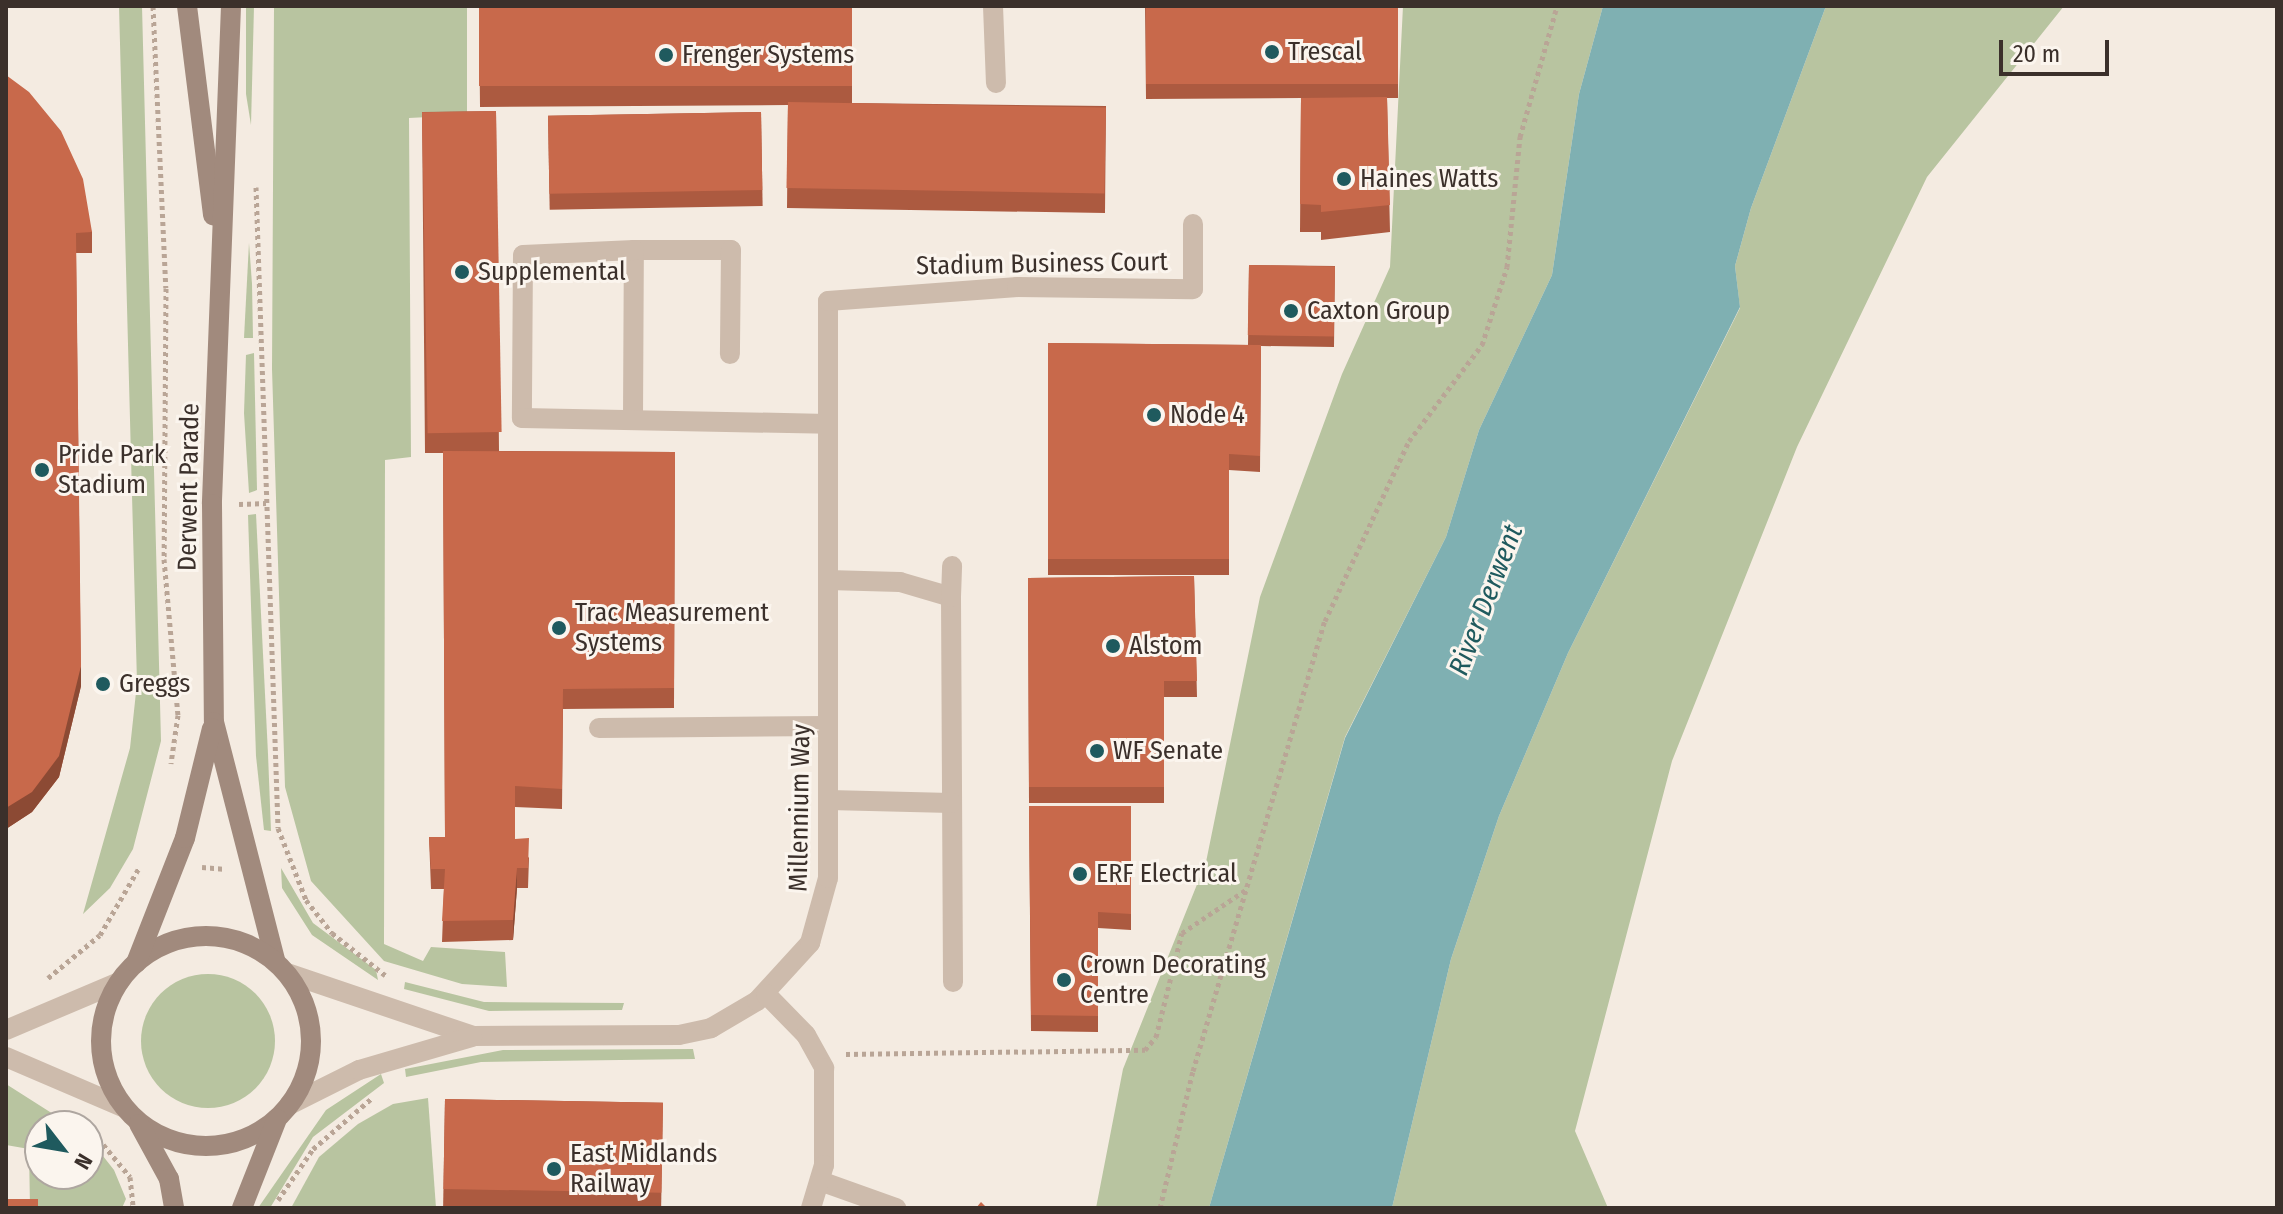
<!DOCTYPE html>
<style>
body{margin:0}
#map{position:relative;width:2283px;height:1214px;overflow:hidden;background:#f4ebe1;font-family:"Fira Sans Condensed",sans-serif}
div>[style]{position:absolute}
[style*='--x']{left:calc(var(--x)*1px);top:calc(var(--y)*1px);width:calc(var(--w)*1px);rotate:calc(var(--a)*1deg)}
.green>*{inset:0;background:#b8c4a0}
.round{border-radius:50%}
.water>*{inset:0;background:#7fb0b2}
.path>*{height:5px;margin-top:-2.5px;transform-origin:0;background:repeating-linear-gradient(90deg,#b9a596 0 4px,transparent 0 8px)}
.lane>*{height:20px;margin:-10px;padding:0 10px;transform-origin:10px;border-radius:10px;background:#cdbbac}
.street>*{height:20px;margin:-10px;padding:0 10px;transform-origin:10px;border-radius:10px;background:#cdbbac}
.secondary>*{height:20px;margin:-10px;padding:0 10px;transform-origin:10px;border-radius:10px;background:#a18a7d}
.secondary>.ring{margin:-10px;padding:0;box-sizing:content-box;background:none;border:20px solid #a18a7d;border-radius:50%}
.wall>*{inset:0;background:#ac5a40;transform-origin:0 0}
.shaded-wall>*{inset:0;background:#8c4a34}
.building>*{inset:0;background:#c8694b;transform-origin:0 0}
.dots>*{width:22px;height:22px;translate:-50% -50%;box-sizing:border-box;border:4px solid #fbf5ee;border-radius:50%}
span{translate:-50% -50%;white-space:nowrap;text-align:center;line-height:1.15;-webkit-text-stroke:6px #fbf5ee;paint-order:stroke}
.poi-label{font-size:26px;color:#3b302b}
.left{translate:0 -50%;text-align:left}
.street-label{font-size:26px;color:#3b302b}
.water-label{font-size:28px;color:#1f5a5e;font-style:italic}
.frame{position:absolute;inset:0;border:8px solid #3b302b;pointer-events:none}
.north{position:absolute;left:24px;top:1110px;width:80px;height:80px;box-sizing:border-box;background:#fbf5ee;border:2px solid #aea6a0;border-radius:50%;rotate:121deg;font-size:22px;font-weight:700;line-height:32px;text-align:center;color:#3b302b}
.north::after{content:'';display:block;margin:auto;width:28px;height:36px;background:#1f5a5e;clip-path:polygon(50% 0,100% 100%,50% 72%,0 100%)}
.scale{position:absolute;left:1999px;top:40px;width:110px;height:36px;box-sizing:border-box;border:4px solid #3b302b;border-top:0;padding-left:10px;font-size:24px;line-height:28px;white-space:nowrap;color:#3b302b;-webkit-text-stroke:6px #fbf5ee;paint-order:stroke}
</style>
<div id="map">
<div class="green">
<i style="clip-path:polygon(119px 6px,142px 6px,161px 741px,133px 849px,110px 888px,83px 914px,130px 748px,137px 683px)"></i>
<i style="clip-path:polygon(246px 6px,254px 6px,251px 125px,246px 94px)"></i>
<i style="clip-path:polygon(274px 6px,467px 6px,467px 115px,409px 118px,411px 457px,385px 460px,384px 944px,423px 961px,431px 947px,505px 952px,507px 987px,462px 984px,384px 961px,311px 881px,285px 787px,272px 369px)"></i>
<i style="clip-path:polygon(1403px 6px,1603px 6px,1579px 94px,1552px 275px,1479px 430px,1446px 537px,1345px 737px,1209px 1208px,1096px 1208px,1123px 1069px,1206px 862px,1260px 597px,1342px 374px,1390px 267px)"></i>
<i style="clip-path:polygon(1826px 6px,2064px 6px,1927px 177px,1797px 447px,1672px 761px,1575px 1131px,1608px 1208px,1392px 1208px,1451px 959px,1499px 816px,1568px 653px,1740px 308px,1735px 266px,1751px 208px)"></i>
<i style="clip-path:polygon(249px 243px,252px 284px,253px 338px,244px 338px)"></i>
<i style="clip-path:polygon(254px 353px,257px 490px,249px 493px,244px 413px,246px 355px)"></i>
<i style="clip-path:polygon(256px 514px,268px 754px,271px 831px,264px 830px,256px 756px,248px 515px)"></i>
<i style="clip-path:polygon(281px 868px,313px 923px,376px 970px,378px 980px,312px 935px,282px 888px)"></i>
<i class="round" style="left:141px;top:974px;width:134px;height:134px"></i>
<i style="clip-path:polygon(405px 982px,484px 1002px,624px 1003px,622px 1010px,489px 1011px,404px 989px)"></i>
<i style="clip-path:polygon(693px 1049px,695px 1059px,481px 1062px,406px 1077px,405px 1069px,503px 1050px)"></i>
<i style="clip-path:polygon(381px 1074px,384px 1083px,313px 1137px,270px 1208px,258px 1208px,326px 1110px)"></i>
<i style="clip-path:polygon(6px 1084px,72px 1126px,40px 1126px,40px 1174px,88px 1174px,88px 1137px,114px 1170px,126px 1199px,122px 1208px,30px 1208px,29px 1149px,6px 1145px)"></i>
<i style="clip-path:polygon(428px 1098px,436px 1208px,291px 1208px,319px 1157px,358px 1124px,393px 1104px)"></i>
</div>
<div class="water">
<i style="clip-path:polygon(1603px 6px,1826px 6px,1751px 208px,1735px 266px,1740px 307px,1568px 653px,1499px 816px,1451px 959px,1392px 1208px,1209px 1208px,1345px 738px,1446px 537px,1479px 430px,1552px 275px,1579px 94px)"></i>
</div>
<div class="path">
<i style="--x:153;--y:6;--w:282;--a:87.4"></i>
<i style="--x:166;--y:288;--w:271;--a:90.4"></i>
<i style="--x:164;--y:559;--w:157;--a:84.9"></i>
<i style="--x:178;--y:715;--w:49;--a:98.3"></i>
<i style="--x:256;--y:187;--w:641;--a:88.03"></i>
<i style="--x:278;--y:828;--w:77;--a:68.7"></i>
<i style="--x:306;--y:900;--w:42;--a:51.8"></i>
<i style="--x:332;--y:933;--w:68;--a:38.4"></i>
<i style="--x:239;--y:504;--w:27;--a:-2"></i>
<i style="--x:202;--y:867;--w:21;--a:5"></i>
<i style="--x:48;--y:978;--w:67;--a:-39.6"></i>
<i style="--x:100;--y:935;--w:78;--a:-59.8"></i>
<i style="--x:846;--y:1054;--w:299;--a:-0.8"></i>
<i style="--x:1145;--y:1050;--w:17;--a:-50"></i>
<i style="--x:1156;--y:1037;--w:107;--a:-76"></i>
<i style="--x:1182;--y:933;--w:78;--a:-34.1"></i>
<i style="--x:88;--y:1126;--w:66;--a:50.5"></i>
<i style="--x:130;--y:1177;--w:31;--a:84"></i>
<i style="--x:278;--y:1200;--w:62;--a:-55.5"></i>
<i style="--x:313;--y:1149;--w:77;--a:-40.8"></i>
<i style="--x:1160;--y:1208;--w:141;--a:-76.5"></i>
<i style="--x:1193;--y:1071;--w:469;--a:-73.7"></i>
<i style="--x:1325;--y:621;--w:199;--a:-65"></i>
<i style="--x:1409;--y:441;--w:121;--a:-52.8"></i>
<i style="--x:1482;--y:345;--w:82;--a:-72.2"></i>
<i style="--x:1507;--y:267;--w:131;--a:-84.3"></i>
<i style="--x:1520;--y:137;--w:136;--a:-74.2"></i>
</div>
<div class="lane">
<i style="--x:993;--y:6;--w:77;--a:87.8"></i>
<i style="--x:634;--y:250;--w:97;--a:0"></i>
<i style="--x:731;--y:250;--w:104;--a:90.6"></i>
<i style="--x:633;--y:417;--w:167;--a:-89.7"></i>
<i style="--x:634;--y:250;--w:111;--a:177.4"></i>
<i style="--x:523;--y:255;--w:163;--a:90.4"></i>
<i style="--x:522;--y:418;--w:306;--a:1.1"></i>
<i style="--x:828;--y:580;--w:72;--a:1.6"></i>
<i style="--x:900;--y:582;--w:53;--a:16.4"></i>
<i style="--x:951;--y:597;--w:385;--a:89.7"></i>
<i style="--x:951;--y:597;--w:31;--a:-88"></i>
<i style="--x:599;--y:728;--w:228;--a:-0.5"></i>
<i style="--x:829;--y:800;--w:122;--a:1.4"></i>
<i style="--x:820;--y:1181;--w:81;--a:19.6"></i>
</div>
<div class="street">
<i style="--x:287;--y:973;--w:196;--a:18.7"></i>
<i style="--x:473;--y:1036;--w:206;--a:-0.3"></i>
<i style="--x:679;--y:1035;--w:33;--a:-12"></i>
<i style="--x:711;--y:1028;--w:53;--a:-30.4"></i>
<i style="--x:757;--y:1001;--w:79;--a:-47.6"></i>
<i style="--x:810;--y:943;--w:67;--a:-74.5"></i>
<i style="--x:828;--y:878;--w:577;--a:-90"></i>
<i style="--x:828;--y:301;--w:190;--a:-4.2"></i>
<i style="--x:1017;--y:287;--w:176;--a:0.7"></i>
<i style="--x:1193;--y:289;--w:65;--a:-90"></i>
<i style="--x:766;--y:994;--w:57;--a:45.7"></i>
<i style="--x:806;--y:1035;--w:38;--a:61"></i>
<i style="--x:824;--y:1068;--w:97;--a:90"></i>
<i style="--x:824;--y:1165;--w:45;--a:106.8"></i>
<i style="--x:6;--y:1030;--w:123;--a:-23"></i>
<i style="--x:6;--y:1057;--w:129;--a:23.2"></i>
<i style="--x:289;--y:1105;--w:78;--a:-26.6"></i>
<i style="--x:359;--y:1070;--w:118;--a:-16.3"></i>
</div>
<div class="secondary">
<i style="--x:187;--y:6;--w:211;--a:82.9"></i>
<i style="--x:231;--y:6;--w:498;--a:92.2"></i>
<i style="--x:212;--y:504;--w:218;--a:89.5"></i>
<i style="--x:214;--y:722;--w:246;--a:75.6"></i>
<i class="ring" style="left:101px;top:936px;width:190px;height:190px"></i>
<i style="--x:136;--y:963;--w:134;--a:-68.6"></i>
<i style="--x:185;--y:838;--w:113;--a:-76.2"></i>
<i style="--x:139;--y:1124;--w:63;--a:61.4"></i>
<i style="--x:169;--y:1179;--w:29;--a:80"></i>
<i style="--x:242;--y:1208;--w:96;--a:-68.5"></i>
</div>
<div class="wall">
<i style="clip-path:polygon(479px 6px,852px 6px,852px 103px,1106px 106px,1105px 213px,787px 208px,788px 105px,480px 107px)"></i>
<i style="clip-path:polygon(1145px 6px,1398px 6px,1398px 98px,1387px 98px,1390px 232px,1321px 240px,1321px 232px,1300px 232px,1301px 98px,1146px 99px)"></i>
<i style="clip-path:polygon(6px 75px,92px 232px,92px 253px,76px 253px,81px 686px,59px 777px,32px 812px,6px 829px)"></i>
<i style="clip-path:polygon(496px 111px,499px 451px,675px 452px,674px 708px,563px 709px,562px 809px,515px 807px,515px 839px,529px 858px,528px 888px,517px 888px,513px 940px,442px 942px,444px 889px,431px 889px,429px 837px,445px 837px,443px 453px,425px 453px,422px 112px)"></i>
<i style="left:761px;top:112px;width:94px;height:213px;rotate:89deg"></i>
<i style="clip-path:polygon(1249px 265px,1335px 266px,1334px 347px,1261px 346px,1260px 472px,1229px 470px,1229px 575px,1048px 575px,1048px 343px,1248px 345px)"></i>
<i style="clip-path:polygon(1194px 576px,1197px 697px,1164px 697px,1164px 803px,1029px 803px,1028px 578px)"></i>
<i style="clip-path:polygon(1029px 806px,1131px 806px,1131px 930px,1098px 928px,1098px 1032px,1031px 1031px)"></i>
<i style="left:445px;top:1099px;width:218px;height:109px;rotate:1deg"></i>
</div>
<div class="shaded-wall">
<i style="clip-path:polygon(81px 666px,81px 686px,59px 777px,32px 812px,6px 829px,6px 808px)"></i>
<i style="clip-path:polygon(517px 868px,517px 888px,513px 940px,513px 920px)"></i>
</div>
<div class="building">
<i style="left:479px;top:6px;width:373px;height:80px"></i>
<i style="left:1146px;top:6px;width:252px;height:78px"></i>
<i style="clip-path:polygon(6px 75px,29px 92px,61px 131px,83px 179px,92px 232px,76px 233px,81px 666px,59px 756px,32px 792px,6px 808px)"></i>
<i style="clip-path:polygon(1387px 97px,1390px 205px,1321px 212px,1321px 205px,1300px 204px,1301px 98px)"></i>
<i style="left:788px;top:102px;width:318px;height:86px;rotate:1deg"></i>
<i style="left:496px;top:111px;width:321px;height:74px;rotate:89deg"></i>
<i style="left:761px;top:112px;width:78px;height:213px;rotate:89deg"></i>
<i style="left:1249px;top:265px;width:86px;height:70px;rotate:1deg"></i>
<i style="clip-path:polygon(1048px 343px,1261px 345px,1260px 456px,1229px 454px,1229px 559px,1048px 559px)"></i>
<i style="clip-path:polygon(443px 451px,675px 452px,674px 688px,563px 689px,562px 789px,515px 786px,515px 839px,529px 838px,528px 868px,517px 868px,513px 920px,442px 921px,445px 869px,431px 869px,429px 837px,445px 837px)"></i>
<i style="clip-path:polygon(1194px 576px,1197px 681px,1164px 681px,1164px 787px,1029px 787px,1028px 578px)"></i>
<i style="clip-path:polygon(1029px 806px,1131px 806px,1131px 914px,1098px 912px,1098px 1016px,1031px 1015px)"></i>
<i style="left:445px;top:1099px;width:218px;height:90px;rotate:1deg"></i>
<i style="left:6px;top:1199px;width:32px;height:9px"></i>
<i style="clip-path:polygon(981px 1202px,987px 1208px,976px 1208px)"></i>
</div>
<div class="dots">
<i style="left:1272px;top:52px;background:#1f5a5e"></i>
<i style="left:666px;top:55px;background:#1f5a5e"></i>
<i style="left:1344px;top:179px;background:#1f5a5e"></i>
<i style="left:462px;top:272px;background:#1f5a5e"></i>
<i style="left:1291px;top:311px;background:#1f5a5e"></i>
<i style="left:1154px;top:415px;background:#1f5a5e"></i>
<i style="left:42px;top:470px;background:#1f5a5e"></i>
<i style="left:559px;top:628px;background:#1f5a5e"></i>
<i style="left:1113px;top:646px;background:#1f5a5e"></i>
<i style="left:103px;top:684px;background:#1f5a5e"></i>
<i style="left:1097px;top:751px;background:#1f5a5e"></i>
<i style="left:1080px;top:874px;background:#1f5a5e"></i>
<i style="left:1064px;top:980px;background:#1f5a5e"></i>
<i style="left:554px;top:1169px;background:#1f5a5e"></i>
</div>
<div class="poi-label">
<span class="left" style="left:1288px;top:52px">Trescal</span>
<span class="left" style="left:682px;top:55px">Frenger Systems</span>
<span class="left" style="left:1360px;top:179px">Haines Watts</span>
<span class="left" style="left:478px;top:272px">Supplemental</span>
<span class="left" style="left:1307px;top:311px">Caxton Group</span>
<span class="left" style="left:1170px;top:415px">Node 4</span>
<span class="left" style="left:58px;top:470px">Pride Park<br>Stadium</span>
<span class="left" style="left:575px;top:628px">Trac Measurement<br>Systems</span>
<span class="left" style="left:1129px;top:646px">Alstom</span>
<span class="left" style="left:119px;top:684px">Greggs</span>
<span class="left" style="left:1113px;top:751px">WF Senate</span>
<span class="left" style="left:1096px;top:874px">ERF Electrical</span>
<span class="left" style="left:1080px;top:980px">Crown Decorating<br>Centre</span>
<span class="left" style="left:570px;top:1169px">East Midlands<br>Railway</span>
</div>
<div class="street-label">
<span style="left:1042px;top:264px;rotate:-1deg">Stadium Business Court</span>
<span style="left:189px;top:487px;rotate:-89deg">Derwent Parade</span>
<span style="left:800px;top:808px;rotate:-89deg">Millennium Way</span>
</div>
<div class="water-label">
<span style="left:1486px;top:600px;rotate:-69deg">River Derwent</span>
</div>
<div class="frame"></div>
<div class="north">N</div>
<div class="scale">20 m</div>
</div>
